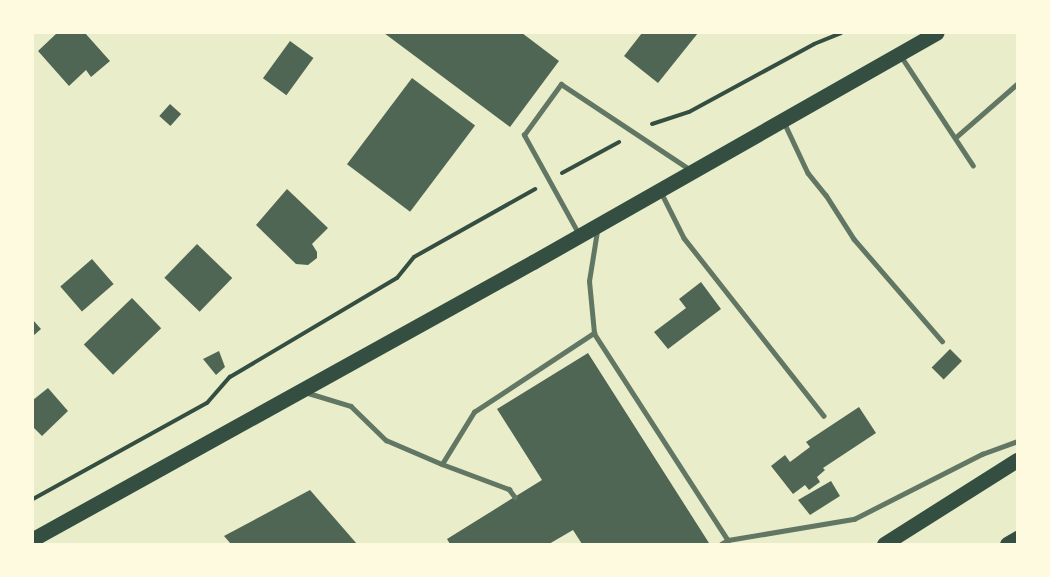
<!DOCTYPE html>
<style>
body{margin:0}
#map{position:relative;width:1050px;height:577px;overflow:hidden;background:#e9edc9;font-family:"Noto Sans",sans-serif}
div>[style]{position:absolute}
[style*='--x']{left:calc(var(--x)*1px);top:calc(var(--y)*1px);width:calc(var(--w)*1px);rotate:calc(var(--a)*1deg)}
.building>*{inset:0;background:#4f6655;transform-origin:0 0}
.path>*{height:4px;margin:-2px;padding:0 2px;transform-origin:2px;border-radius:2px;background:#344e41}
.service>*{height:4.5px;margin:-2.25px;padding:0 2.25px;transform-origin:2.25px;border-radius:2.25px;background:#617663}
.primary>*{height:15px;margin:-7.5px;padding:0 7.5px;transform-origin:7.5px;border-radius:7.5px;background:#344e41}
span{translate:-50% -50%;white-space:nowrap;text-align:center;line-height:1.15;-webkit-text-stroke:6px #fefae0;paint-order:stroke}
.frame{position:absolute;inset:0;border:34px solid #fefae0;pointer-events:none}
</style>
<div id="map">
<div class="building">
<i style="clip-path:polygon(57px 33px,85px 33px,110px 61px,91px 77px,86px 70px,69px 86px,38px 51px)"></i>
<i style="clip-path:polygon(384px 33px,522px 33px,559px 61px,510px 127px)"></i>
<i style="clip-path:polygon(642px 33px,698px 33px,658px 83px,624px 56px)"></i>
<i style="left:290px;top:41px;width:29px;height:46px;rotate:36deg"></i>
<i style="left:412px;top:78px;width:79px;height:108px;rotate:37deg"></i>
<i style="left:170px;top:104px;width:15px;height:16px;rotate:42deg"></i>
<i style="clip-path:polygon(287px 189px,328px 228px,312px 244px,317px 252px,317px 258px,308px 265px,296px 264px,256px 225px)"></i>
<i style="left:197px;top:244px;width:49px;height:47px;rotate:44deg"></i>
<i style="left:92px;top:259px;width:33px;height:42px;rotate:49deg"></i>
<i style="clip-path:polygon(701px 282px,721px 309px,668px 349px,654px 332px,686px 308px,679px 299px)"></i>
<i style="left:132px;top:298px;width:42px;height:67px;rotate:46deg"></i>
<i style="clip-path:polygon(33px 320px,41px 329px,33px 336px)"></i>
<i style="left:950px;top:349px;width:17px;height:26px;rotate:45deg"></i>
<i style="clip-path:polygon(219px 351px,225px 367px,216px 375px,203px 359px)"></i>
<i style="clip-path:polygon(588px 353px,709px 543px,582px 544px,573px 530px,549px 544px,450px 544px,447px 539px,542px 480px,497px 409px)"></i>
<i style="clip-path:polygon(48px 388px,68px 411px,42px 436px,33px 427px,33px 400px)"></i>
<i style="clip-path:polygon(859px 407px,876px 433px,823px 468px,825px 470px,817px 477px,820px 482px,809px 490px,805px 485px,793px 494px,771px 466px,785px 455px,790px 462px,810px 447px,806px 442px)"></i>
<i style="clip-path:polygon(831px 481px,840px 496px,810px 515px,798px 500px)"></i>
<i style="clip-path:polygon(310px 490px,357px 544px,231px 544px,224px 536px)"></i>
</div>
<div class="path">
<i style="--x:652;--y:124;--w:39;--a:-18"></i>
<i style="--x:689;--y:112;--w:142;--a:-28.5"></i>
<i style="--x:814;--y:44;--w:29;--a:-22"></i>
<i style="--x:562;--y:173;--w:65;--a:-28.5"></i>
<i style="--x:33;--y:499;--w:199;--a:-28.9"></i>
<i style="--x:207;--y:403;--w:35;--a:-49"></i>
<i style="--x:230;--y:377;--w:194;--a:-30.7"></i>
<i style="--x:397;--y:278;--w:27;--a:-51"></i>
<i style="--x:414;--y:257;--w:139;--a:-29.3"></i>
</div>
<div class="service">
<i style="--x:901;--y:56;--w:131;--a:56.6"></i>
<i style="--x:784;--y:122;--w:56;--a:64.8"></i>
<i style="--x:808;--y:173;--w:28;--a:51"></i>
<i style="--x:826;--y:195;--w:52;--a:57.5"></i>
<i style="--x:854;--y:239;--w:135;--a:49.2"></i>
<i style="--x:955;--y:138;--w:82;--a:-41.1"></i>
<i style="--x:661;--y:192;--w:51;--a:63.4"></i>
<i style="--x:684;--y:238;--w:226;--a:51.8"></i>
<i style="--x:578;--y:233;--w:112;--a:-118.9"></i>
<i style="--x:524;--y:135;--w:63;--a:-54"></i>
<i style="--x:561;--y:84;--w:156;--a:33.5"></i>
<i style="--x:594;--y:333;--w:247;--a:57.1"></i>
<i style="--x:305;--y:392;--w:48;--a:16.9"></i>
<i style="--x:351;--y:406;--w:49;--a:44.2"></i>
<i style="--x:386;--y:440;--w:61;--a:23.2"></i>
<i style="--x:442;--y:464;--w:61;--a:-58.4"></i>
<i style="--x:474;--y:412;--w:144;--a:-33.4"></i>
<i style="--x:594;--y:333;--w:52;--a:-95.5"></i>
<i style="--x:589;--y:281;--w:51;--a:-80.9"></i>
<i style="--x:442;--y:464;--w:72;--a:20.5"></i>
<i style="--x:509;--y:489;--w:10;--a:53"></i>
<i style="--x:721;--y:544;--w:8;--a:-30"></i>
<i style="--x:728;--y:540;--w:128;--a:-9.5"></i>
<i style="--x:854;--y:519;--w:144;--a:-26.9"></i>
<i style="--x:982;--y:454;--w:37;--a:-20"></i>
</div>
<div class="primary">
<i style="--x:33;--y:539;--w:572;--a:-28.99"></i>
<i style="--x:533;--y:262;--w:464;--a:-29.6"></i>
<i style="--x:884;--y:544;--w:157;--a:-32.3"></i>
<i style="--x:1007;--y:544;--w:12;--a:-31"></i>
</div>
<div class="frame"></div>
</div>
